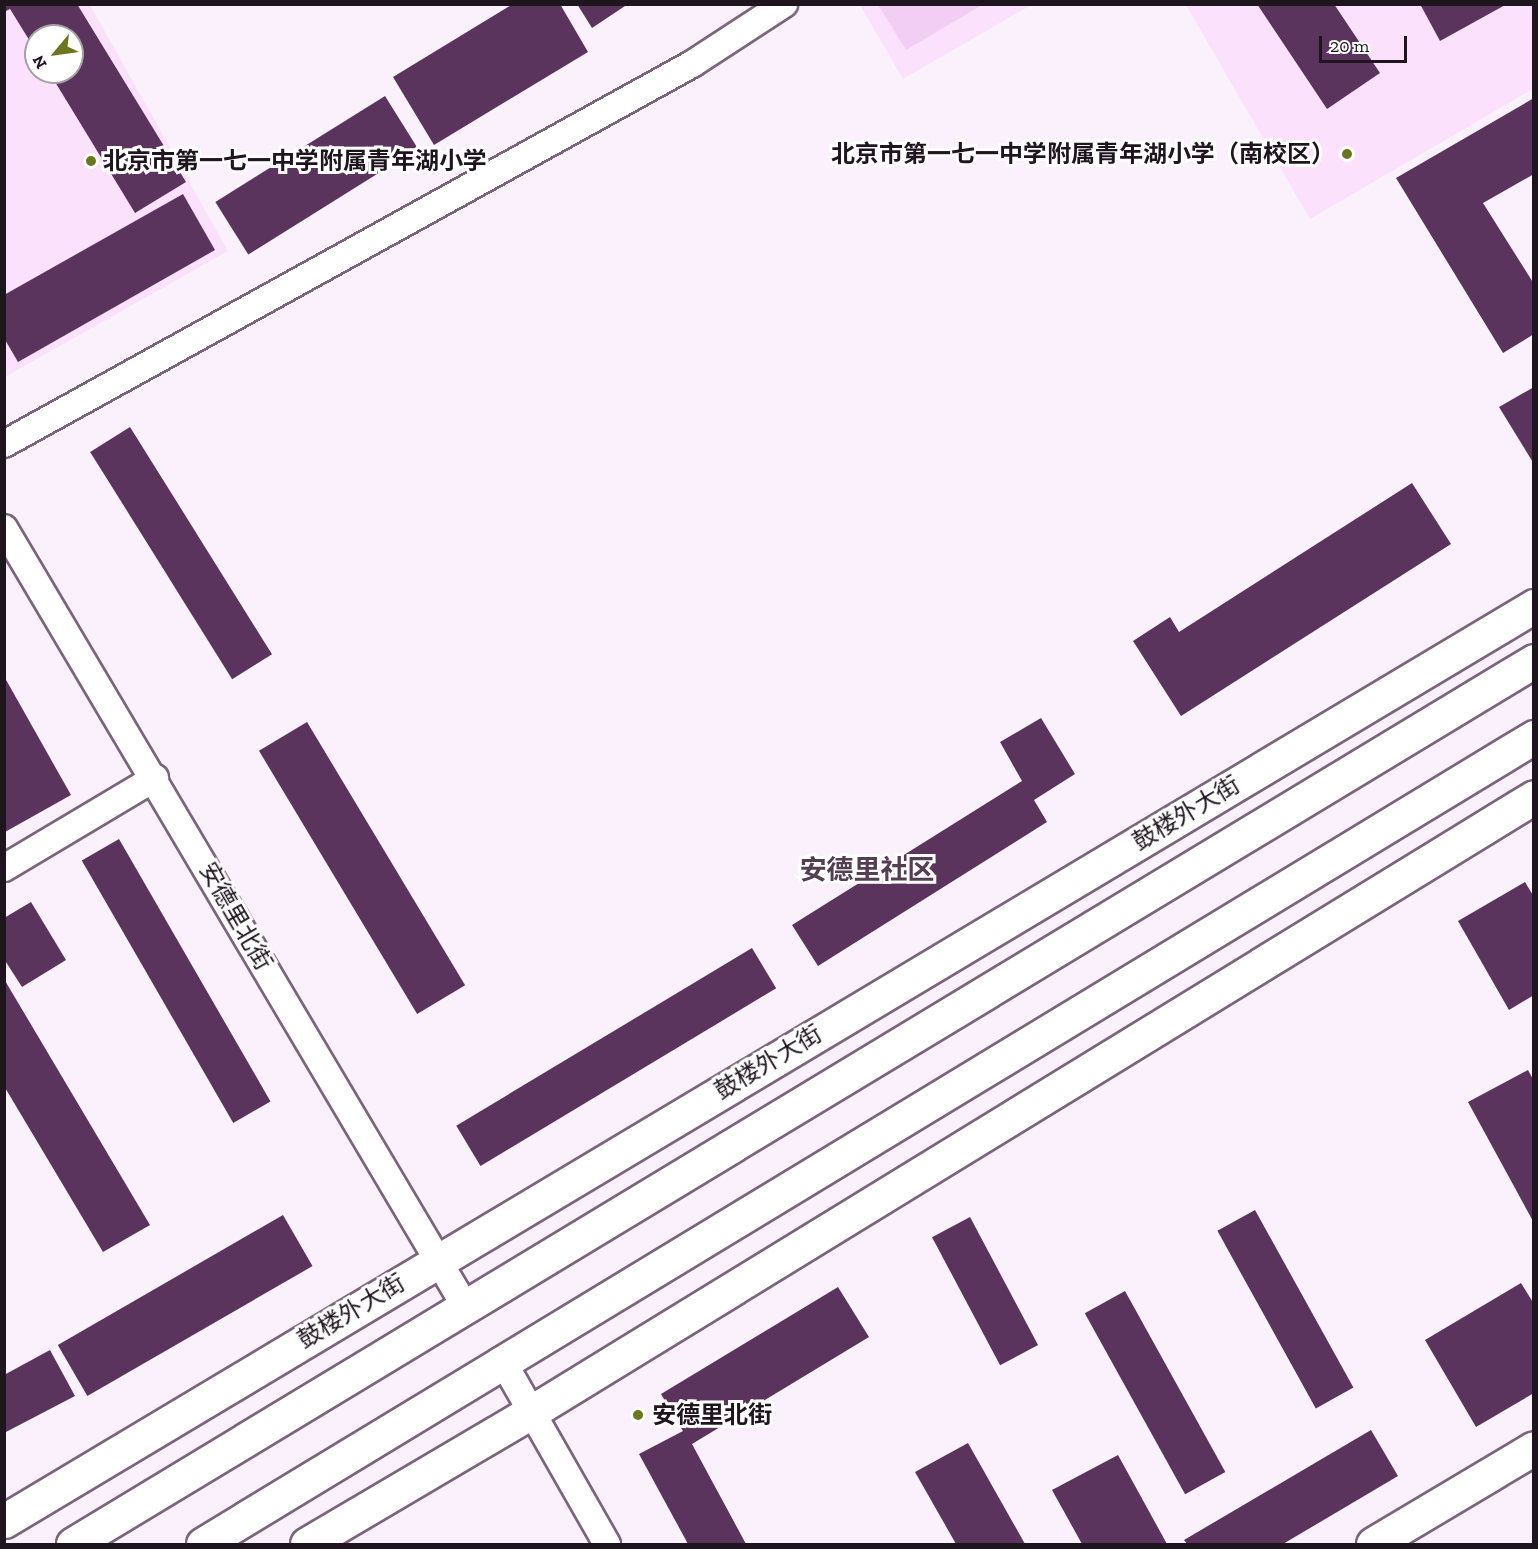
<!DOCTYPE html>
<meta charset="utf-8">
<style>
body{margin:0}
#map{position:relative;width:1538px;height:1549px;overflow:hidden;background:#fbf1fc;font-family:"Zilla Slab","Noto Sans SC",serif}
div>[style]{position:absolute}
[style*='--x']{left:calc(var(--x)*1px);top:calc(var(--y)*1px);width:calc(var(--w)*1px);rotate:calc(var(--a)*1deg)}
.built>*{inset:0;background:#fbe1fc}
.green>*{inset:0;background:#f2cef4}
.building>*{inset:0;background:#5a345d;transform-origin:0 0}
.roads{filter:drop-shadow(2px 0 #7b657c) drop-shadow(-2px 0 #7b657c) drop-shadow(0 2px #7b657c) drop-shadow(0 -2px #7b657c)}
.street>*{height:26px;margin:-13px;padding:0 13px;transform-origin:13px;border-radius:13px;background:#fff}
.secondary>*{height:33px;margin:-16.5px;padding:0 16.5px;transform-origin:16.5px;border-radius:16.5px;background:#fff}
.dots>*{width:16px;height:16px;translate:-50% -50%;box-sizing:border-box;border:3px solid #fff;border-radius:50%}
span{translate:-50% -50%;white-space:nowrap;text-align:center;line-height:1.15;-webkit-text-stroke:6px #fff;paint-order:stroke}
.poi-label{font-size:24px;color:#1e151e;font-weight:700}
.right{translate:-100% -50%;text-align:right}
.left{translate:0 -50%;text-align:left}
.street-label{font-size:24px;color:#1e151e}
.quarter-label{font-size:27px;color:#533e54;font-weight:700}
.frame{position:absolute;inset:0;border:6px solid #1e151e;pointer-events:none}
.north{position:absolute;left:24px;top:24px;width:60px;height:60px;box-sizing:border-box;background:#fff;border:2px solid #a5a1a5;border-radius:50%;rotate:241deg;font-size:16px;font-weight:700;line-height:24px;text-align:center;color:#1e151e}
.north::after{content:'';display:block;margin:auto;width:21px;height:27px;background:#6d751e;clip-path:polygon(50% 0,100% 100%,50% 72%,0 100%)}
.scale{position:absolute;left:1319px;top:36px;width:88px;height:27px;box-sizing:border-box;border:3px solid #1e151e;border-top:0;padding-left:8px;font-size:18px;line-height:21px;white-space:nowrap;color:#1e151e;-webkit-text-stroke:4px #fff;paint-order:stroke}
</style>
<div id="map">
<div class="built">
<i style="clip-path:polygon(evenodd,5px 5px,90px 5px,228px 251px,5px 377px,5px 5px,36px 36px,72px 36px,72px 72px,36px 72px,36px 36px)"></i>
<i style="clip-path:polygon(860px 5px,1031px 5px,903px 79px)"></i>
<i style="clip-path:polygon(1186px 5px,1533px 5px,1533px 89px,1310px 219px)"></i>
</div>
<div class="green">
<i style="clip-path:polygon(878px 5px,982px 5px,906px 50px)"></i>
</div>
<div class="building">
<i style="clip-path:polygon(4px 4px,77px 4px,186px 182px,135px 213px,49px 72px,72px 72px,72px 36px,36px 36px,36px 51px,10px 9px,4px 12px)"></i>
<i style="clip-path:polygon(513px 4px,560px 4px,588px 52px,434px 145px,393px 77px)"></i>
<i style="clip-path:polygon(577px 4px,628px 4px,592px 28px)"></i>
<i style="clip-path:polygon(1257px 4px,1334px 4px,1380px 73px,1327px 109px)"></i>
<i style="clip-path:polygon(1420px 4px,1507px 4px,1440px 41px)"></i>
<i style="left:385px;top:96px;width:62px;height:200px;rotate:58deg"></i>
<i style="clip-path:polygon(1534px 98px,1534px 174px,1483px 203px,1534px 284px,1534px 334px,1503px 353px,1396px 178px)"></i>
<i style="clip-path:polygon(183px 194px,215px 250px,18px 362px,4px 338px,4px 295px)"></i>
<i style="clip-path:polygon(1534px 387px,1534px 464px,1499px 407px)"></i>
<i style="left:130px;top:427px;width:268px;height:47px;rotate:58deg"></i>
<i style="clip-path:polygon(1412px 483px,1451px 544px,1181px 716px,1133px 641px,1170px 617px,1179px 632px)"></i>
<i style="clip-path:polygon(5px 678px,71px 795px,5px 832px)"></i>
<i style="clip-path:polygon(1041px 718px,1075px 774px,1034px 800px,1047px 822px,818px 966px,792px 925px,1022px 781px,1000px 742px)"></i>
<i style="left:307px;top:722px;width:307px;height:56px;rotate:59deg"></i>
<i style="left:119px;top:839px;width:303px;height:43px;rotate:60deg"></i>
<i style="clip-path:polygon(1525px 882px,1534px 897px,1534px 995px,1509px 1010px,1458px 921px)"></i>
<i style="clip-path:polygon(31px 902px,66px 960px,22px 987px,4px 959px,4px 918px)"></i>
<i style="left:752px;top:948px;width:47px;height:345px;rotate:59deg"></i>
<i style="clip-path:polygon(4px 979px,150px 1225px,103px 1252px,4px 1086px)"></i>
<i style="clip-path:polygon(1528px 1070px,1534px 1081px,1534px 1223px,1468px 1102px)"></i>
<i style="left:1255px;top:1210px;width:203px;height:43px;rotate:61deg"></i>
<i style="left:283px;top:1215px;width:59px;height:260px;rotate:60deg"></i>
<i style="left:970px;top:1217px;width:145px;height:43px;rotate:62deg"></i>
<i style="clip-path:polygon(1521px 1283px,1534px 1304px,1534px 1393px,1476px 1427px,1425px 1340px)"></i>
<i style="clip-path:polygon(838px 1287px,869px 1337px,692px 1444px,746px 1544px,688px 1544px,639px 1454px,683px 1431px,661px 1394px)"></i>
<i style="left:1125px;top:1291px;width:207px;height:46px;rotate:61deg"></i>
<i style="clip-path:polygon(50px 1350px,75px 1396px,4px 1433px,4px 1375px)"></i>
<i style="clip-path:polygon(1371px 1430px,1398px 1476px,1283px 1544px,1187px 1544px,1184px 1540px)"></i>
<i style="clip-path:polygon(968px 1443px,1025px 1544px,956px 1544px,915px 1472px)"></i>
<i style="clip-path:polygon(1118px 1455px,1167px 1544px,1082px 1544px,1052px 1490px)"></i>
</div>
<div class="roads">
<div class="street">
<i style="--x:4;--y:444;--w:786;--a:-28.91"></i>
<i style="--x:692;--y:64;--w:110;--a:-33.1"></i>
<i style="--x:4;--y:528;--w:904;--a:59.35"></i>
<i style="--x:4;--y:868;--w:176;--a:-30.8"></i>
<i style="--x:502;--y:1360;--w:212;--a:60.3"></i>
</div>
<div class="secondary">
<i style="--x:4;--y:1521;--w:1783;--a:-30.88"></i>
<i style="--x:73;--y:1544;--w:1707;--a:-31.15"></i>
<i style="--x:203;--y:1544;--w:1557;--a:-31.23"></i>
<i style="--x:307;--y:1544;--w:262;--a:-30.5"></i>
<i style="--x:533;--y:1411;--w:1174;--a:-31.52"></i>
<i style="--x:1373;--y:1544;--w:187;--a:-30.8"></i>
</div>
</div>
<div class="dots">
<i style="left:1347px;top:154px;background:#6d751e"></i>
<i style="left:91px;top:161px;background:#6d751e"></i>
<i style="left:638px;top:1415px;background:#6d751e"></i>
</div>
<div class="poi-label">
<span class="right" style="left:1335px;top:154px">北京市第一七一中学附属青年湖小学（南校区）</span>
<span class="left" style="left:103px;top:161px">北京市第一七一中学附属青年湖小学</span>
<span class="left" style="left:652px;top:1415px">安德里北街</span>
</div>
<div class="street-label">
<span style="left:1186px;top:813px;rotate:-31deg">鼓楼外大街</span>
<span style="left:236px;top:916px;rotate:60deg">安德里北街</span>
<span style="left:768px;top:1062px;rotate:-31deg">鼓楼外大街</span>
<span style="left:351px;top:1311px;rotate:-31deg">鼓楼外大街</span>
</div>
<div class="quarter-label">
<span style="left:867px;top:871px">安德里社区</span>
</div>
<div class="frame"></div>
<div class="north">N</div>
<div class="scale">20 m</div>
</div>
